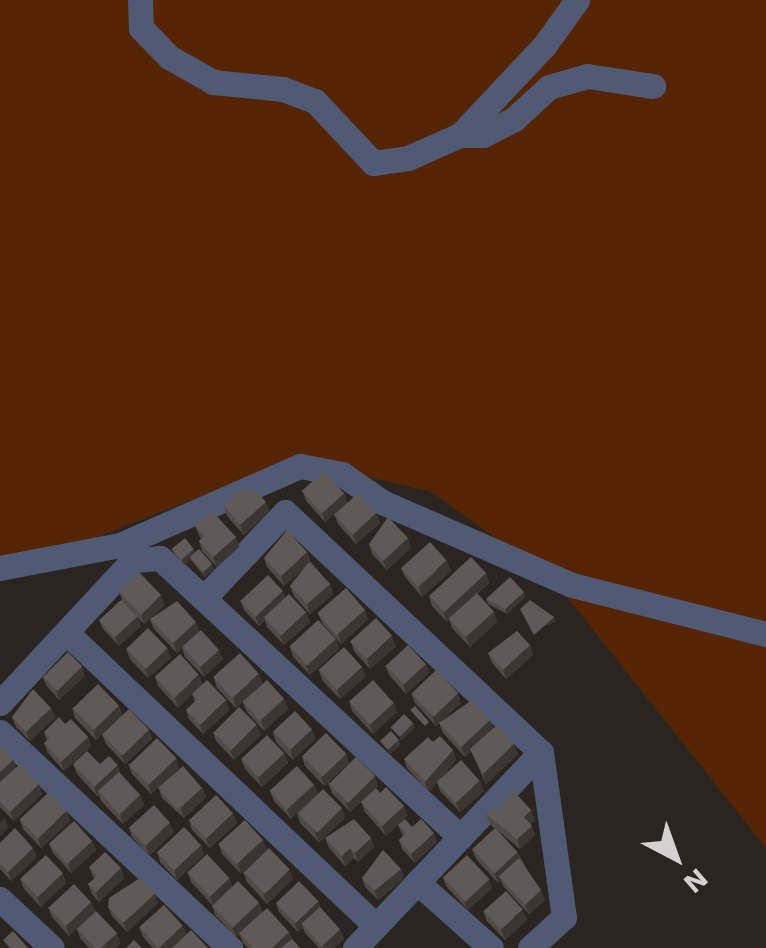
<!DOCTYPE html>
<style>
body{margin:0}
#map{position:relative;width:766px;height:948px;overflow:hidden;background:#2b2522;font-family:"Work Sans",sans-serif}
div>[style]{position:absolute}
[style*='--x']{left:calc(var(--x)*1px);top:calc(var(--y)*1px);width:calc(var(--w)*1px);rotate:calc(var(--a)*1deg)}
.green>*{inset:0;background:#552403}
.minor>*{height:25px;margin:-12.5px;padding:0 12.5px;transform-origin:12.5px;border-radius:12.5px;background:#505a74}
.wall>*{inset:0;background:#514b48}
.shaded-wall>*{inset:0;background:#3c3633;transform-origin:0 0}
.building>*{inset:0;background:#5f5957;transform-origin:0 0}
span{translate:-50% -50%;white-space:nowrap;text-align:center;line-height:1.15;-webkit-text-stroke:9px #2b2522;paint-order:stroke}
.north{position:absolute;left:626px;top:808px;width:100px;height:100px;-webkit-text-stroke:8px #2b2522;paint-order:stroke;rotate:139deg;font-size:28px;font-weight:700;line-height:40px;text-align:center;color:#d5d1cf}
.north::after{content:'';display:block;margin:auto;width:35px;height:45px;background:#d5d1cf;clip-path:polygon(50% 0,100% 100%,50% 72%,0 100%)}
</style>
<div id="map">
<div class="green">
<i style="clip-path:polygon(0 0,766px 0,766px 848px,552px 578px,431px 492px,295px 459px,60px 552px,0 569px)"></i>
</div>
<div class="minor">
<i style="--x:140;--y:0;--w:28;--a:88"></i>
<i style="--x:141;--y:28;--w:40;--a:46"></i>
<i style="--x:169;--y:57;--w:51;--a:29.6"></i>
<i style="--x:213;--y:82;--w:70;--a:5.7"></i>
<i style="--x:283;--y:89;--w:34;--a:21"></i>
<i style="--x:315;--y:101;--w:85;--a:46.9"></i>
<i style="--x:373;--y:163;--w:35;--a:-8"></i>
<i style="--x:408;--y:158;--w:57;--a:-23.9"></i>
<i style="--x:460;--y:135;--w:122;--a:-46.7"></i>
<i style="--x:544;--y:46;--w:57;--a:-54.3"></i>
<i style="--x:460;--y:135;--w:23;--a:0"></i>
<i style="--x:483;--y:135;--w:35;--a:-27"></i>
<i style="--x:514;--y:119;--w:47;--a:-42.4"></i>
<i style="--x:549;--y:87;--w:40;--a:-16"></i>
<i style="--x:587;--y:76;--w:67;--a:8.6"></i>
<i style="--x:0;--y:568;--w:122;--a:-10.9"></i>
<i style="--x:120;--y:545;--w:197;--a:-23.7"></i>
<i style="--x:300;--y:466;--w:43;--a:10.8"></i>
<i style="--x:342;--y:474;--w:49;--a:35"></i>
<i style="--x:382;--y:502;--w:207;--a:23.6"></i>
<i style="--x:572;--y:585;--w:200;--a:14.2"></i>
<i style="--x:204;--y:598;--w:118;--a:-46.7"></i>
<i style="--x:285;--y:512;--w:351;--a:43.2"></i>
<i style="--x:541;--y:752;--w:167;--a:82.1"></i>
<i style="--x:564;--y:917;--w:46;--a:137.6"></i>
<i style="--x:66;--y:632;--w:427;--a:43.5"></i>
<i style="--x:0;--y:703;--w:195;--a:-47.1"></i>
<i style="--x:133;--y:560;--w:27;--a:-4"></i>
<i style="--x:160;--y:558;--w:410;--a:42.9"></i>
<i style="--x:0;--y:732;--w:316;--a:43.2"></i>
<i style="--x:417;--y:882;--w:99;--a:41.7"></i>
<i style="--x:0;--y:899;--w:71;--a:43.3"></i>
<i style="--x:355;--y:948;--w:270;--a:-46.5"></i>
</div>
<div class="wall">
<i style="clip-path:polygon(303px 492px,344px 493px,347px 502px,325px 522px,306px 501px)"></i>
<i style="clip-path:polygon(224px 506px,270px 511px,244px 535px,227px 516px)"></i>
<i style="clip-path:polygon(376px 513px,380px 523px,356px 544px,338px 524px,334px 514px)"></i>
<i style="clip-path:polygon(195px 526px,236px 537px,239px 547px,217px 567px,202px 551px,199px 541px,201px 539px)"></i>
<i style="clip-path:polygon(369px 544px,411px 548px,387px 570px,372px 554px)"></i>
<i style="clip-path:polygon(172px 549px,196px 552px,214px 569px,205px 577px,190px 559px,184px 565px,174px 554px)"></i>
<i style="clip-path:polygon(264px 558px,311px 562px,330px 584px,333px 594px,310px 614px,294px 596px,290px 586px,306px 566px,284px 586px,267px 567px)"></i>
<i style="clip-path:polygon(401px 568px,451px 571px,422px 597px,405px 577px)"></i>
<i style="clip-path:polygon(486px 573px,489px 583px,477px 594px,494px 612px,497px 622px,470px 647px,452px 628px,449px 619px,447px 622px,432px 606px,429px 596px)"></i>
<i style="clip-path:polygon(119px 591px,165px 605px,144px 624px,137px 617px,141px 626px,119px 646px,103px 629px,99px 620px,122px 600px)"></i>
<i style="clip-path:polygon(524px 592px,525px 597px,507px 614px,488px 604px,486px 599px)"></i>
<i style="clip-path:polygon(285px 598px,306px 612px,310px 622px,284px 645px,267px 627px,265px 620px,259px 626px,244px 610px,240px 600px)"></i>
<i style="clip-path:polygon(318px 613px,368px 619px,341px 644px,322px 623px)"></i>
<i style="clip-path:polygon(150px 619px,199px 631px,223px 659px,204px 677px,185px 657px,182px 648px,177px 653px,154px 629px)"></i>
<i style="clip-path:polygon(336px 639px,339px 649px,310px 675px,293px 657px,290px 647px)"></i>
<i style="clip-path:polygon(351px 642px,396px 646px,370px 669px,354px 651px)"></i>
<i style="clip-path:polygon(530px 645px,533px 655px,506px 679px,492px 663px,488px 653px)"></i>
<i style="clip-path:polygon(167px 648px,171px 658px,148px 678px,130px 659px,126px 649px)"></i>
<i style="clip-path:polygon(426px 664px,429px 673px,406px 694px,389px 675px,385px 665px)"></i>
<i style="clip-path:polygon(319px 670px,366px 676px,340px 699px,322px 680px)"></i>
<i style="clip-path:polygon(42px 675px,85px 676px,59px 700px,46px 685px)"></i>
<i style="clip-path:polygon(155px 677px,203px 684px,226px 700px,229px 710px,203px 734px,189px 719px,186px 710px,195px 702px,192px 694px,178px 708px,158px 686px)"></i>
<i style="clip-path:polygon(214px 678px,263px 683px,236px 708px,217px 688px)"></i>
<i style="clip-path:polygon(411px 693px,461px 703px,436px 726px,415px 703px)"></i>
<i style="clip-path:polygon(284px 699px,288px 709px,264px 731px,247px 712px,243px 703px)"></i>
<i style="clip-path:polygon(349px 701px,397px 712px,373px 734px,352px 711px)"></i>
<i style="clip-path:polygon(119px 706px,122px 715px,149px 730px,152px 739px,125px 764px,106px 744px,102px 734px,96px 740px,75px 718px,72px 708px)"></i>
<i style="clip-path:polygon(51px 708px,55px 718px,30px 741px,16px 727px,12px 717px)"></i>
<i style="clip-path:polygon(490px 720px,493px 728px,518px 754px,486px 784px,471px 751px,465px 757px,443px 733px,439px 723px)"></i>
<i style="clip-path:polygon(65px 724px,88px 737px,91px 746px,64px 771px,48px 753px,44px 743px,47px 741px,44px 732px)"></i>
<i style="clip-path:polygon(213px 732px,261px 735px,234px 760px,216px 741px)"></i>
<i style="clip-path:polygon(273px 732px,315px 739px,293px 760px,276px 742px)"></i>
<i style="clip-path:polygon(433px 742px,453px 750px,456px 760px,441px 778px,484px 791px,460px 812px,440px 791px,437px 782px,429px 792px,407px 768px,404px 759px)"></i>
<i style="clip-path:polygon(0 746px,13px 760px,16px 767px,39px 784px,42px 794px,14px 821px,0 807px)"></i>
<i style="clip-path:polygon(284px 753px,288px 763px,262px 787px,245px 769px,241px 759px)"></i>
<i style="clip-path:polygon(346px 754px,349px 763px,324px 786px,305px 766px,302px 756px)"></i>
<i style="clip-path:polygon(73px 764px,100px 764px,121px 774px,140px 795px,144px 805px,123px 824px,101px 801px,99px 795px,98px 797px,77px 774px)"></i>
<i style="clip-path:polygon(128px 764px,179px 768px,151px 794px,132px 774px)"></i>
<i style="clip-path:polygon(328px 783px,378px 786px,350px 812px,332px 793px)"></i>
<i style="clip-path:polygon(314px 785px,318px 794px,345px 818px,319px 842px,300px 823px,297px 813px,291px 819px,274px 801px,270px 791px)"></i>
<i style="clip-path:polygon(202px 788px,206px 797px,184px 818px,162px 798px,159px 789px)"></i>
<i style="clip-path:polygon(380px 793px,404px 806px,407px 816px,386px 836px,365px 812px,361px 802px)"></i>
<i style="clip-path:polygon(531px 810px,535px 820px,530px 824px,535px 835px,520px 849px,496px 829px,517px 852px,545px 900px,529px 914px,503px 886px,501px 880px,498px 883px,476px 859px,472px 849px,495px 829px,490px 824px,486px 814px,499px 811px)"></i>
<i style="clip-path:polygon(233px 813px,237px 823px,210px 848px,192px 830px,189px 820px)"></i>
<i style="clip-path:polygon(20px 820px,70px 821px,41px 848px,23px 829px)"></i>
<i style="clip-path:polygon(245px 820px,241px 874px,222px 854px,219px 845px)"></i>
<i style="clip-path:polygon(398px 825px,437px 842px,415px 863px,402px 849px,399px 840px,403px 836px)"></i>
<i style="clip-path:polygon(129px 828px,174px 832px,149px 856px,132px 837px)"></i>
<i style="clip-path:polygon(325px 838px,371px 838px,374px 847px,358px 862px,354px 858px,345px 866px,329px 848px)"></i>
<i style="clip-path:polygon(92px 841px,96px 850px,71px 873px,53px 853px,49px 844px)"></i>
<i style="clip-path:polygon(0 843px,37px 857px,11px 881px,0 869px)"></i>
<i style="clip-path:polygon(201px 845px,204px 854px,177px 880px,160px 862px,157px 852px)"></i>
<i style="clip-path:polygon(89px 867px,124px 878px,99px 902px,92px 894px,88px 884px,94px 879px)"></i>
<i style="clip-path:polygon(401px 869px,404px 878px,378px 900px,365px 887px,362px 878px)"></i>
<i style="clip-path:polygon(243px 872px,293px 879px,267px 904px,247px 882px)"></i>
<i style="clip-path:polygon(188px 873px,229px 878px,232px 886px,259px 903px,262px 912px,289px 932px,292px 939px,300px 948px,248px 948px,243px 943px,239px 934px,236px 937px,215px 915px,212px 905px,191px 882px)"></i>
<i style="clip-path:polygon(443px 877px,492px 888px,468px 910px,446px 886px)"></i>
<i style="clip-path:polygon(20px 879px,66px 883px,41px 907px,24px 889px)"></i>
<i style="clip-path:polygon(318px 901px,320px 907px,344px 939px,334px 948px,319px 948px,305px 933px,303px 928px,298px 932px,279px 912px,276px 903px)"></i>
<i style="clip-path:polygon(91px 902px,95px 912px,69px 936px,52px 917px,48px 907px)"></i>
<i style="clip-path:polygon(158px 903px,127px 932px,112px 916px,108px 907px)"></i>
<i style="clip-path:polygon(483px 911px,527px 920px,505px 940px,487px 921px)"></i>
<i style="clip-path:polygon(139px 927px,186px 935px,208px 948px,153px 948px,143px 937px)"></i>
<i style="clip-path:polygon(77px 929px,120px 943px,115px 948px,89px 948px,80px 938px)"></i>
</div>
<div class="shaded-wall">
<i style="clip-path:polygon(344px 493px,347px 502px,325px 522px,322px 513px)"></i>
<i style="clip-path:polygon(266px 502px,270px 511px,244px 535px,240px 525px)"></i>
<i style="clip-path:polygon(376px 513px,380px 523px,356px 544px,353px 535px)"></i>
<i style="clip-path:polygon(236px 537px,239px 547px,217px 567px,213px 557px)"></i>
<i style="clip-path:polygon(408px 538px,411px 548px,387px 570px,383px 561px)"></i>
<i style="clip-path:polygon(194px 549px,196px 554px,184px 565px,182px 560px)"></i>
<i style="clip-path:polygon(307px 552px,311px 562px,284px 586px,281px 576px)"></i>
<i style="clip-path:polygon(447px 561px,451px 571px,422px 597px,419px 587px)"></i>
<i style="clip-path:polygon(212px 564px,214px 569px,205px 577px,203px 572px)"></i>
<i style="clip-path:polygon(486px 573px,489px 583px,447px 622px,443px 612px)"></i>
<i style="clip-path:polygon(330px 584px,333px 594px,310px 614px,307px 604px)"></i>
<i style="clip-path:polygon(283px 591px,286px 601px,264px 617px,265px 620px,259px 626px,255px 616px)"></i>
<i style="clip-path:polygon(524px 592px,525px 597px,507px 614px,505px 609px)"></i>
<i style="clip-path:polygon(161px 595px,165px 605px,144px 624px,141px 615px)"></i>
<i style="clip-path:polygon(365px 610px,368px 619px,341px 644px,338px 634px)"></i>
<i style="clip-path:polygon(306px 612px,310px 622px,284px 645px,280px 636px)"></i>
<i style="clip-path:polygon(494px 612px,497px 622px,470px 647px,466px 637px)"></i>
<i style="clip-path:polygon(137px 617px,141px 626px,119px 646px,115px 637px)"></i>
<i style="left:554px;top:617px;width:5px;height:27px;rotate:68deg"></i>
<i style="clip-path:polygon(196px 622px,200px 632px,177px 653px,173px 643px)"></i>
<i style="clip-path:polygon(392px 636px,396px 646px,370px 669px,367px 659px)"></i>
<i style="clip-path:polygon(336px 639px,339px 649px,310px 675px,306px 666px)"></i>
<i style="clip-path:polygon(530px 645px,533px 655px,506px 679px,503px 670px)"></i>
<i style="clip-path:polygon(167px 648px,171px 658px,148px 678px,145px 669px)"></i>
<i style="clip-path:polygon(219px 650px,223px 659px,204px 677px,200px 667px)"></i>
<i style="clip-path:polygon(426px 664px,429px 673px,406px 694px,403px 684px)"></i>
<i style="clip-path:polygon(82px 666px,85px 676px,59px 700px,56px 690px)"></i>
<i style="clip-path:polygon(362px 667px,366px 676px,340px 699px,337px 690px)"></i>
<i style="clip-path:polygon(259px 674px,263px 683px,236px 708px,233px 698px)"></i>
<i style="clip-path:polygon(199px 675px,203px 685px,178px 708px,175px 698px)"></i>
<i style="clip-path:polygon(458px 693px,461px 703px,436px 726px,432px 716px)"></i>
<i style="clip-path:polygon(284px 699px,288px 709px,264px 731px,261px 721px)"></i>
<i style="clip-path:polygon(226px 700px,229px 710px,203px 734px,200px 725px)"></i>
<i style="clip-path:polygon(394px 703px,397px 712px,373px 734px,370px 724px)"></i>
<i style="clip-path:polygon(119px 706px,122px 716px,96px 740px,93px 730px)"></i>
<i style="clip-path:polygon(51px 708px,55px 718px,30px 741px,26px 732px)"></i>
<i style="clip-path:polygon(490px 720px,494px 730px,465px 757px,461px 747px)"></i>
<i style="clip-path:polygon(413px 723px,415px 728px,401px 741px,399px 736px)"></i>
<i style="clip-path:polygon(257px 725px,261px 735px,234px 760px,230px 750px)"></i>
<i style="clip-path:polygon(312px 729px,315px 739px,293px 760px,290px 750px)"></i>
<i style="clip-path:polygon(149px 730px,152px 739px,125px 764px,121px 755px)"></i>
<i style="clip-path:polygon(88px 737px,91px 746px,64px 771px,61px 762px)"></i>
<i style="clip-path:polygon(399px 740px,401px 745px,389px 755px,388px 750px)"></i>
<i style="clip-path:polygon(514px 744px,518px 754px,486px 784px,483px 774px)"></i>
<i style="clip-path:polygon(453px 750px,456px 760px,429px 792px,425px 782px)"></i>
<i style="clip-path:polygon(284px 753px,288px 763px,262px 787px,258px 778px)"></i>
<i style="clip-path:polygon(346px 754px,349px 763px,324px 786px,321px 777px)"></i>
<i style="clip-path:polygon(176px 758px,179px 768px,151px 794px,148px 785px)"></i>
<i style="clip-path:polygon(13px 760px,17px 769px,0 785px,0 772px)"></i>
<i style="clip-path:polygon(118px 765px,121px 775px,98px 791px,99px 795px,98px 797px,94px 787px)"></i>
<i style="clip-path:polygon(375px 776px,378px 786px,350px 812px,346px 803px)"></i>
<i style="clip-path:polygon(480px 781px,484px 791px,460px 812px,456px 803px)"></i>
<i style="clip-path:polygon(39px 784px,42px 794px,14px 821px,10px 812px)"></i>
<i style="clip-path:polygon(314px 785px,318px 794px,291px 819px,287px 810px)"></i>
<i style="clip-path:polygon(202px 788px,206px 797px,184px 818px,181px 808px)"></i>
<i style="clip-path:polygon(140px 795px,144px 805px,123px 824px,120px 815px)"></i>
<i style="clip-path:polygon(404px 806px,407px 816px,386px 836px,382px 826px)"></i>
<i style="clip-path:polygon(342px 808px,345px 818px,319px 842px,315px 833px)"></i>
<i style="clip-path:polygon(531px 810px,535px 820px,527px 826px,524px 817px)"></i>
<i style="clip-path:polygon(67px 811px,70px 821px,41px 848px,38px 839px)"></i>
<i style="clip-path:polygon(233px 813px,237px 823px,210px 848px,206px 839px)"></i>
<i style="clip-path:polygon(5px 818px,8px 828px,0 836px,0 823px)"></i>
<i style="clip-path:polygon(170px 823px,174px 832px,149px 856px,146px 846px)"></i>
<i style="clip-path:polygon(532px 826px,535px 835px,520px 849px,517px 839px)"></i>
<i style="clip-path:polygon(434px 833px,437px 842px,415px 863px,411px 854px)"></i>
<i style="clip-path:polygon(371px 838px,374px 847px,358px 862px,355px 853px)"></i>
<i style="clip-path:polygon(263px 840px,267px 850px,241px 874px,237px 864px)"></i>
<i style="clip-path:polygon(92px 841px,96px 850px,71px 873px,68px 864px)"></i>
<i style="clip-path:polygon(201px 845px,204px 854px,177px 880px,174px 870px)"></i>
<i style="clip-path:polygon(33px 848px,37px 857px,11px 881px,8px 872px)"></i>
<i style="clip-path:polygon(350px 848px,354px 858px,345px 866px,342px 856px)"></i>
<i style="clip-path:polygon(517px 852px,521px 862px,499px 876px,501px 880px,498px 883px,494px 873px)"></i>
<i style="clip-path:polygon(121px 868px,124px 878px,99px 902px,96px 892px)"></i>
<i style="clip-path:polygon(401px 869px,404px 878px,378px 900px,374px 891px)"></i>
<i style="clip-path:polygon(290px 870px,293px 879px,267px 904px,263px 894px)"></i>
<i style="clip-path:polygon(63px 873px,66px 883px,41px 907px,37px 897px)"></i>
<i style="clip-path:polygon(229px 878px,233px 888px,213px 907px,210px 897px)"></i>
<i style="clip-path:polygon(489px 879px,492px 888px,468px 910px,464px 901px)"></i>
<i style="clip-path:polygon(541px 890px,545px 900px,529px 914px,525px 905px)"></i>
<i style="clip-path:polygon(155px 894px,158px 903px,127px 932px,123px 923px)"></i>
<i style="clip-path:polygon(318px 901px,321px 911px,302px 924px,303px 928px,298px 932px,294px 923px)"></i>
<i style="clip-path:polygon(91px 902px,95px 912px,69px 936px,66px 926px)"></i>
<i style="clip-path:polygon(259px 903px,262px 913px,236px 937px,232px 928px)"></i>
<i style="clip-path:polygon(523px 910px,527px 920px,505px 940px,501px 930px)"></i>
<i style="clip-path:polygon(183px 926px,187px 935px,173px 948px,159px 948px)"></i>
<i style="clip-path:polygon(340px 929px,344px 939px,334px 948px,323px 948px,323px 946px)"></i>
<i style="clip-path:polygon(289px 932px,292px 941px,285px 948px,272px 948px)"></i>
<i style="clip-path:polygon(117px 933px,120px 943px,115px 948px,101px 948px)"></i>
</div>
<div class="building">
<i style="left:324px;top:471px;width:30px;height:30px;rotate:48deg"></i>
<i style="clip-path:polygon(245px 487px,251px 494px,255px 490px,266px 502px,240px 525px,224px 506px)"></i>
<i style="left:358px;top:493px;width:27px;height:32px;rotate:48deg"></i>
<i style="clip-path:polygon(212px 511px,236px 537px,213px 557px,199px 541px,204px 536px,195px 526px)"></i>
<i style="clip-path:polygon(388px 517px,408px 538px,383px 561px,369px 544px)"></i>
<i style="clip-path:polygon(287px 530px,307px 552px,281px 576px,264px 558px)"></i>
<i style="left:185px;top:538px;width:14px;height:17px;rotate:51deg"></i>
<i style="left:430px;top:542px;width:25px;height:39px;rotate:48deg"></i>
<i style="left:199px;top:549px;width:20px;height:12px;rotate:49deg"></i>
<i style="left:471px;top:557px;width:22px;height:57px;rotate:47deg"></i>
<i style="clip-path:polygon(309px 562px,330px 584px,307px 604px,290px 586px)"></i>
<i style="left:139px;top:572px;width:32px;height:28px;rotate:46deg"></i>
<i style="left:268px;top:575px;width:22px;height:38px;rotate:47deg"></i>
<i style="clip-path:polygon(510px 577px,524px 592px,505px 609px,486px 599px)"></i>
<i style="left:346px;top:588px;width:29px;height:38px;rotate:49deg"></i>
<i style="left:477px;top:593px;width:25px;height:38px;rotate:48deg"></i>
<i style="left:289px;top:594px;width:25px;height:34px;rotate:47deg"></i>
<i style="left:121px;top:600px;width:23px;height:30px;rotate:47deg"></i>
<i style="clip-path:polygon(530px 600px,554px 617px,534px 635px,520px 609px)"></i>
<i style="clip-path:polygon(177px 601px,196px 622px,173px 643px,150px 619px)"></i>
<i style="left:376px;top:618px;width:24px;height:35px;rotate:48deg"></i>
<i style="left:318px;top:620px;width:26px;height:39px;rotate:47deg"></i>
<i style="left:148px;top:628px;width:28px;height:30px;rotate:46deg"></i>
<i style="left:201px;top:630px;width:27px;height:25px;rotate:48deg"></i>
<i style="clip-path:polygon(517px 631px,530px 645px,503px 670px,488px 653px)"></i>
<i style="left:408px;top:645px;width:26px;height:30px;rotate:47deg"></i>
<i style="left:344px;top:647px;width:27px;height:34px;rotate:48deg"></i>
<i style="left:68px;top:652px;width:20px;height:35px;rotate:45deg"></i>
<i style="left:240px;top:653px;width:28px;height:36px;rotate:48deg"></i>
<i style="left:180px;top:654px;width:28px;height:34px;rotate:48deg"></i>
<i style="left:436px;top:670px;width:32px;height:34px;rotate:46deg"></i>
<i style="clip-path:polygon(207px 680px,226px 700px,200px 725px,186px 710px,197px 699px,192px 694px)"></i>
<i style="left:267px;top:680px;width:25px;height:33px;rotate:48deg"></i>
<i style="left:373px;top:680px;width:31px;height:32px;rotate:48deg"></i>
<i style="left:98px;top:684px;width:30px;height:35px;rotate:46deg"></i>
<i style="clip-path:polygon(33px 689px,51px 708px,26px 732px,12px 717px)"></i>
<i style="clip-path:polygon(472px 700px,490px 720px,461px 747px,439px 723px)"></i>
<i style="clip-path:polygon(415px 706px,429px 722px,425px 726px,410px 710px)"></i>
<i style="left:239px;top:707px;width:25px;height:36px;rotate:45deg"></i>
<i style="left:129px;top:709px;width:29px;height:37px;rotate:46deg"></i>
<i style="left:295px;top:711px;width:25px;height:30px;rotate:47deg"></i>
<i style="left:404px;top:714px;width:13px;height:19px;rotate:45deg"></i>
<i style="clip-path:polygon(59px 717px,65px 724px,71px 719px,88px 737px,61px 762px,44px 743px,50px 738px,44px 732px)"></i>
<i style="clip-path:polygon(497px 725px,514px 744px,483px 774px,470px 749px)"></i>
<i style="left:391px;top:731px;width:12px;height:15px;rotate:48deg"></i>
<i style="left:326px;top:733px;width:29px;height:33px;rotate:46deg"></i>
<i style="left:267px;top:735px;width:25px;height:35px;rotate:47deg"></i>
<i style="clip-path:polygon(440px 736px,453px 750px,425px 782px,404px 759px,428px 737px,433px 742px)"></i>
<i style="left:157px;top:738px;width:28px;height:39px;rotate:46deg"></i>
<i style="clip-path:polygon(0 746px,13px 760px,0 772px)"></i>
<i style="clip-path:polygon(87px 751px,100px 764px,109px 756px,118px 765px,94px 787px,73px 764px)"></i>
<i style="left:356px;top:757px;width:27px;height:38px;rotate:45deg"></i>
<i style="left:461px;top:760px;width:28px;height:33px;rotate:48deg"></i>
<i style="clip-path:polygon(20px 764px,39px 784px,10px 812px,0 801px,0 782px)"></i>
<i style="left:183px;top:766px;width:29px;height:33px;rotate:49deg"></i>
<i style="left:297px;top:766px;width:25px;height:37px;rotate:48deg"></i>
<i style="left:119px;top:772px;width:31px;height:28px;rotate:48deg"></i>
<i style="clip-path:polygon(386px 787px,404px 806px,382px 826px,361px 802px,376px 788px,380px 793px)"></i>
<i style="left:323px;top:789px;width:27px;height:35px;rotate:45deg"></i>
<i style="clip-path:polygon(512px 789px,531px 810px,524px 817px,532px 826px,517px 839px,486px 814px,495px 806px,499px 811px)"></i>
<i style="left:49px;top:792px;width:26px;height:40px;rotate:47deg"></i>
<i style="left:216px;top:795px;width:25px;height:37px;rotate:47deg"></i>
<i style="left:154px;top:805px;width:24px;height:34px;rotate:48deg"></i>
<i style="clip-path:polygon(354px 819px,371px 838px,355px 853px,350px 848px,342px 856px,325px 838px)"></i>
<i style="clip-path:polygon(405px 819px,412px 827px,421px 819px,434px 833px,411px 854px,399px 840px,406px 833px,398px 825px)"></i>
<i style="left:245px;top:820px;width:27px;height:36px;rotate:48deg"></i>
<i style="left:74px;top:821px;width:27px;height:34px;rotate:48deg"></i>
<i style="left:184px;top:827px;width:25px;height:37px;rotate:47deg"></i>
<i style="clip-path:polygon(15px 828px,33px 848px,8px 872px,0 863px,0 843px)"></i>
<i style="left:495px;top:828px;width:33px;height:31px;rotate:47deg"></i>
<i style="left:269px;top:848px;width:30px;height:35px;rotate:46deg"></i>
<i style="clip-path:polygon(383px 850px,401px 869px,374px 891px,362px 878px)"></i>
<i style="clip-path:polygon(105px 852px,121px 868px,96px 892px,88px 884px,97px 876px,89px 867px)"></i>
<i style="left:207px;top:854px;width:33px;height:27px;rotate:47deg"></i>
<i style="left:46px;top:855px;width:25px;height:35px;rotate:47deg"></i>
<i style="left:467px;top:855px;width:33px;height:33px;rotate:47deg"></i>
<i style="clip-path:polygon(519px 858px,541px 890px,525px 905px,499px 876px)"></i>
<i style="clip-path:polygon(140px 878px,155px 894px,123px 923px,108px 907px,109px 898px)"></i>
<i style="left:238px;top:881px;width:30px;height:36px;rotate:46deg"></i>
<i style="left:299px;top:881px;width:28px;height:32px;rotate:46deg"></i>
<i style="left:74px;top:884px;width:25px;height:35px;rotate:47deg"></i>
<i style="left:506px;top:891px;width:25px;height:30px;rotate:48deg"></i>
<i style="left:164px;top:905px;width:28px;height:33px;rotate:48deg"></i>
<i style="left:320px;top:907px;width:30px;height:25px;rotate:48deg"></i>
<i style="clip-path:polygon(267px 908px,289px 932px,272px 948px,253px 948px,239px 933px)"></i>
<i style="clip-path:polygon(96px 911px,117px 933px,101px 948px,95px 948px,77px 929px)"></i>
<i style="clip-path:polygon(191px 930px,208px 948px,172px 948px)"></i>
<i style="clip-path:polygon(13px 931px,28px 948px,10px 948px,3px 940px)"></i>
<i style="clip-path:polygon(292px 939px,300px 948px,281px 948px)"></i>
<i style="clip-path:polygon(134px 940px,142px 948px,126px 948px)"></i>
</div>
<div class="north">N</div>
</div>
